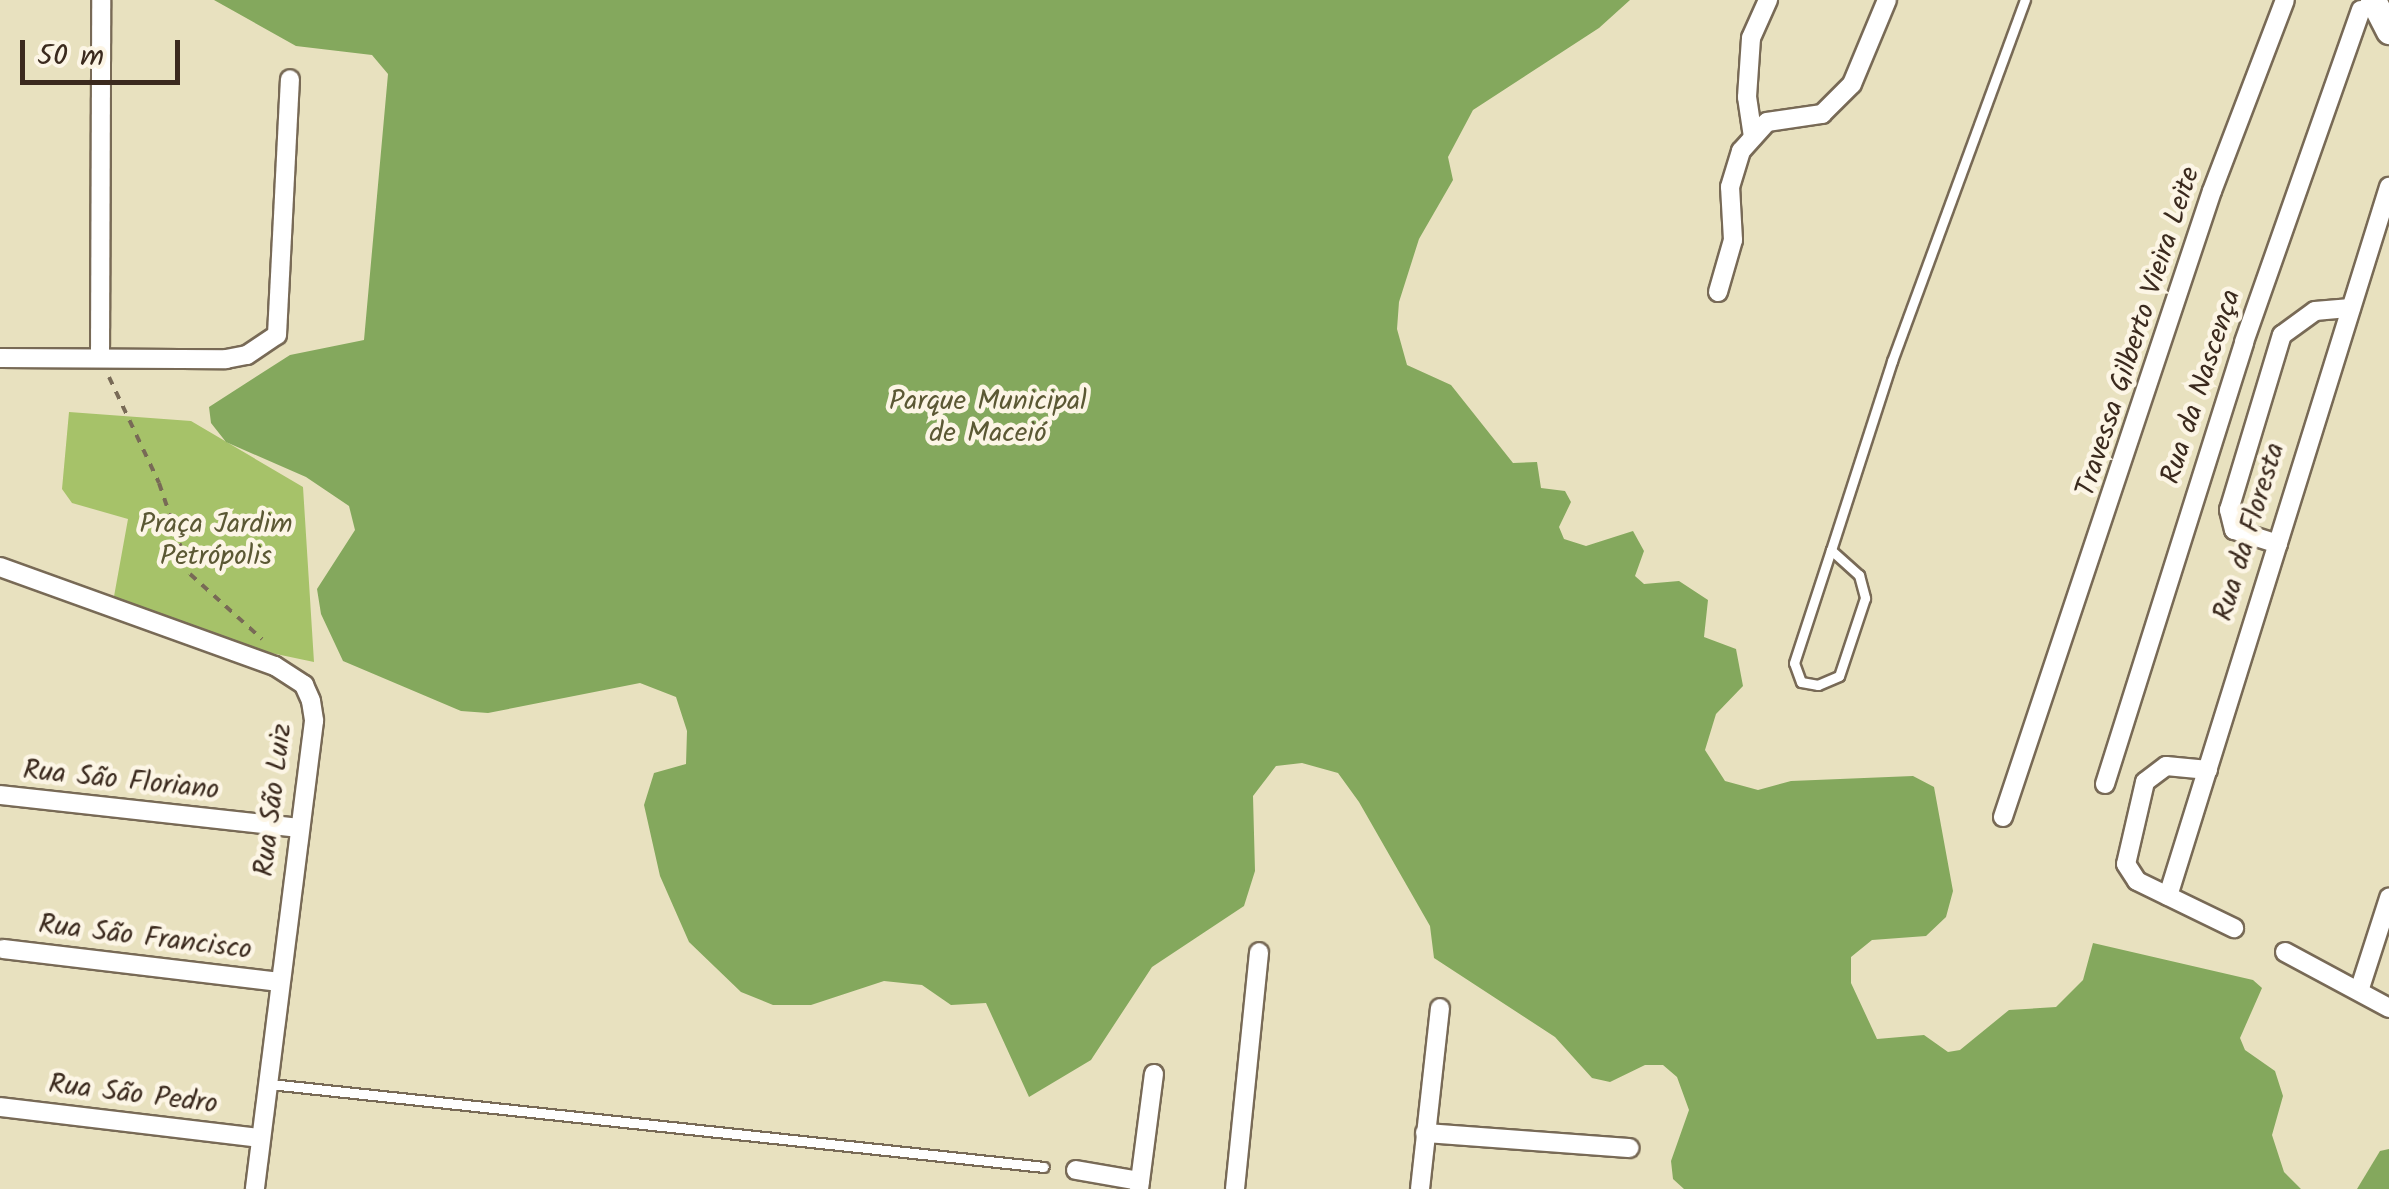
<!DOCTYPE html>
<meta charset="utf-8">
<style>
body{margin:0}
#map{position:relative;width:2389px;height:1189px;overflow:hidden;background:#e8e1bf;font-family:Kalam,sans-serif}
div>[style]{position:absolute}
[style*='--x']{left:calc(var(--x)*1px);top:calc(var(--y)*1px);width:calc(var(--w)*1px);rotate:calc(var(--a)*1deg)}
.green>*{inset:0;background:#a6c269}
.forest>*{inset:0;background:#84a85d}
.path>*{height:4px;margin-top:-2px;transform-origin:0;background:repeating-linear-gradient(90deg,#786a56 0 8px,transparent 0 16px)}
.roads{filter:drop-shadow(2px 0 #786a56) drop-shadow(-2px 0 #786a56) drop-shadow(0 2px #786a56) drop-shadow(0 -2px #786a56)}
.lane>*{height:9px;margin:-4.5px;padding:0 4.5px;transform-origin:4.5px;border-radius:4.5px;background:#fff}
.street>*{height:18px;margin:-9px;padding:0 9px;transform-origin:9px;border-radius:9px;background:#fff}
.secondary>*{height:25px;margin:-12.5px;padding:0 12.5px;transform-origin:12.5px;border-radius:12.5px;background:#fff}
span{translate:-50% -50%;white-space:nowrap;text-align:center;line-height:1.15;-webkit-text-stroke:9px #fcf5e5;paint-order:stroke}
.street-label{font-size:28px;color:#3b2a1e}
.park-label{font-size:28px;color:#5b5834}
.scale{position:absolute;left:20px;top:40px;width:160px;height:45px;box-sizing:border-box;border:5px solid #3b2a1e;border-top:0;padding-left:12px;font-size:30px;line-height:35px;white-space:nowrap;color:#3b2a1e;-webkit-text-stroke:8px #fcf5e5;paint-order:stroke}
</style>
<div id="map">
<div class="green">
<i style="clip-path:polygon(69px 412px,191px 421px,303px 487px,314px 662px,257px 650px,113px 602px,128px 519px,72px 503px,62px 489px)"></i>
</div>
<div class="forest">
<i style="clip-path:polygon(214px 0,1630px 0,1599px 28px,1473px 110px,1448px 157px,1453px 180px,1419px 239px,1399px 302px,1397px 329px,1407px 365px,1451px 385px,1513px 463px,1537px 462px,1541px 488px,1565px 491px,1571px 502px,1559px 527px,1564px 539px,1586px 546px,1633px 531px,1644px 551px,1635px 576px,1644px 584px,1679px 581px,1708px 600px,1704px 637px,1736px 649px,1743px 686px,1716px 714px,1705px 750px,1725px 781px,1758px 790px,1791px 781px,1913px 776px,1934px 787px,1953px 891px,1946px 917px,1926px 936px,1872px 940px,1851px 957px,1851px 983px,1877px 1039px,1924px 1035px,1948px 1052px,1960px 1050px,2009px 1010px,2056px 1007px,2083px 980px,2093px 943px,2253px 980px,2262px 988px,2240px 1038px,2245px 1050px,2275px 1071px,2283px 1096px,2272px 1135px,2284px 1172px,2301px 1189px,1684px 1189px,1673px 1179px,1671px 1161px,1689px 1110px,1677px 1077px,1663px 1065px,1645px 1065px,1610px 1082px,1592px 1078px,1555px 1037px,1434px 958px,1430px 926px,1359px 802px,1338px 773px,1302px 763px,1276px 766px,1253px 796px,1255px 871px,1244px 906px,1152px 967px,1091px 1060px,1029px 1097px,986px 1003px,951px 1005px,922px 985px,884px 981px,811px 1005px,773px 1005px,741px 992px,689px 942px,660px 876px,644px 805px,654px 773px,686px 764px,687px 731px,676px 697px,640px 683px,488px 713px,461px 711px,343px 661px,321px 614px,317px 589px,355px 530px,349px 506px,306px 477px,226px 442px,211px 423px,209px 407px,290px 355px,364px 340px,388px 74px,372px 55px,296px 46px)"></i>
<i style="clip-path:polygon(2389px 1149px,2389px 1189px,2357px 1189px,2380px 1151px)"></i>
</div>
<div class="path">
<i style="--x:109;--y:377;--w:117;--a:64.7"></i>
<i style="--x:159;--y:483;--w:96;--a:71.2"></i>
<i style="--x:190;--y:574;--w:97;--a:42.1"></i>
</div>
<div class="roads">
<div class="lane">
<i style="--x:1831;--y:550;--w:38;--a:42"></i>
<i style="--x:1859;--y:575;--w:24;--a:75"></i>
<i style="--x:1865;--y:598;--w:82;--a:108.4"></i>
<i style="--x:1839;--y:676;--w:23;--a:157"></i>
<i style="--x:1818;--y:685;--w:17;--a:-170"></i>
<i style="--x:1801;--y:682;--w:20;--a:-110"></i>
<i style="--x:1794;--y:663;--w:119;--a:-71.9"></i>
<i style="--x:1831;--y:550;--w:199;--a:-72.1"></i>
<i style="--x:1892;--y:361;--w:385;--a:-69.8"></i>
<i style="--x:270;--y:1084;--w:778;--a:6.12"></i>
</div>
<div class="street">
<i style="--x:1753;--y:137;--w:40;--a:-98.5"></i>
<i style="--x:1747;--y:97;--w:59;--a:-86.1"></i>
<i style="--x:1751;--y:38;--w:42;--a:-65.9"></i>
<i style="--x:1718;--y:292;--w:54;--a:-73.9"></i>
<i style="--x:1733;--y:240;--w:53;--a:-93.2"></i>
<i style="--x:1730;--y:187;--w:38;--a:-73"></i>
<i style="--x:1741;--y:151;--w:39;--a:-48"></i>
<i style="--x:1767;--y:122;--w:56;--a:-8.3"></i>
<i style="--x:1822;--y:114;--w:42;--a:-45"></i>
<i style="--x:1852;--y:84;--w:91;--a:-67.4"></i>
<i style="--x:0;--y:358;--w:226;--a:0.3"></i>
<i style="--x:226;--y:359;--w:21;--a:-11"></i>
<i style="--x:247;--y:355;--w:36;--a:-34"></i>
<i style="--x:277;--y:335;--w:256;--a:-87.1"></i>
<i style="--x:100;--y:358;--w:358;--a:-89.8"></i>
<i style="--x:2278;--y:544;--w:46;--a:-162.3"></i>
<i style="--x:2234;--y:530;--w:21;--a:-104"></i>
<i style="--x:2229;--y:510;--w:183;--a:-73.2"></i>
<i style="--x:2282;--y:335;--w:41;--a:-36"></i>
<i style="--x:2315;--y:311;--w:36;--a:-5"></i>
<i style="--x:0;--y:567;--w:292;--a:19.8"></i>
<i style="--x:275;--y:666;--w:35;--a:33"></i>
<i style="--x:304;--y:685;--w:17;--a:66"></i>
<i style="--x:311;--y:701;--w:20;--a:81"></i>
<i style="--x:314;--y:721;--w:472;--a:97.2"></i>
<i style="--x:2208;--y:770;--w:42;--a:-174.6"></i>
<i style="--x:2166;--y:766;--w:26;--a:143"></i>
<i style="--x:2145;--y:782;--w:84;--a:103"></i>
<i style="--x:2126;--y:864;--w:20;--a:57"></i>
<i style="--x:2137;--y:881;--w:108;--a:25.9"></i>
<i style="--x:2105;--y:784;--w:463;--a:-72.5"></i>
<i style="--x:2244;--y:342;--w:352;--a:-70.6"></i>
<i style="--x:0;--y:795;--w:299;--a:6.3"></i>
<i style="--x:2003;--y:817;--w:660;--a:-71.54"></i>
<i style="--x:2212;--y:191;--w:204;--a:-69.1"></i>
<i style="--x:2168;--y:896;--w:743;--a:-72.69"></i>
<i style="--x:3;--y:949;--w:278;--a:6.8"></i>
<i style="--x:2285;--y:952;--w:118;--a:28.3"></i>
<i style="--x:2360;--y:988;--w:95;--a:-72.1"></i>
<i style="--x:0;--y:1107;--w:262;--a:6.8"></i>
<i style="--x:1425;--y:1133;--w:205;--a:4.2"></i>
<i style="--x:1076;--y:1170;--w:65;--a:9.8"></i>
<i style="--x:1139;--y:1189;--w:116;--a:-82.6"></i>
<i style="--x:1235;--y:1189;--w:238;--a:-84.2"></i>
<i style="--x:1420;--y:1189;--w:182;--a:-83.7"></i>
</div>
<div class="secondary">
<i style="--x:2373;--y:0;--w:35;--a:63"></i>
</div>
</div>
<div class="street-label">
<span style="left:2139px;top:332px;rotate:-72deg">Travessa Gilberto Vieira Leite</span>
<span style="left:2202px;top:387px;rotate:-72deg">Rua da Nascença</span>
<span style="left:2250px;top:532px;rotate:-73deg">Rua da Floresta</span>
<span style="left:121px;top:781px;rotate:6deg">Rua São Floriano</span>
<span style="left:274px;top:800px;rotate:-83deg">Rua São Luiz</span>
<span style="left:145px;top:938px;rotate:7deg">Rua São Francisco</span>
<span style="left:133px;top:1095px;rotate:7deg">Rua São Pedro</span>
</div>
<div class="park-label">
<span style="left:988px;top:418px">Parque Municipal<br>de Maceió</span>
<span style="left:216px;top:541px">Praça Jardim<br>Petrópolis</span>
</div>
<div class="scale">50 m</div>
</div>
